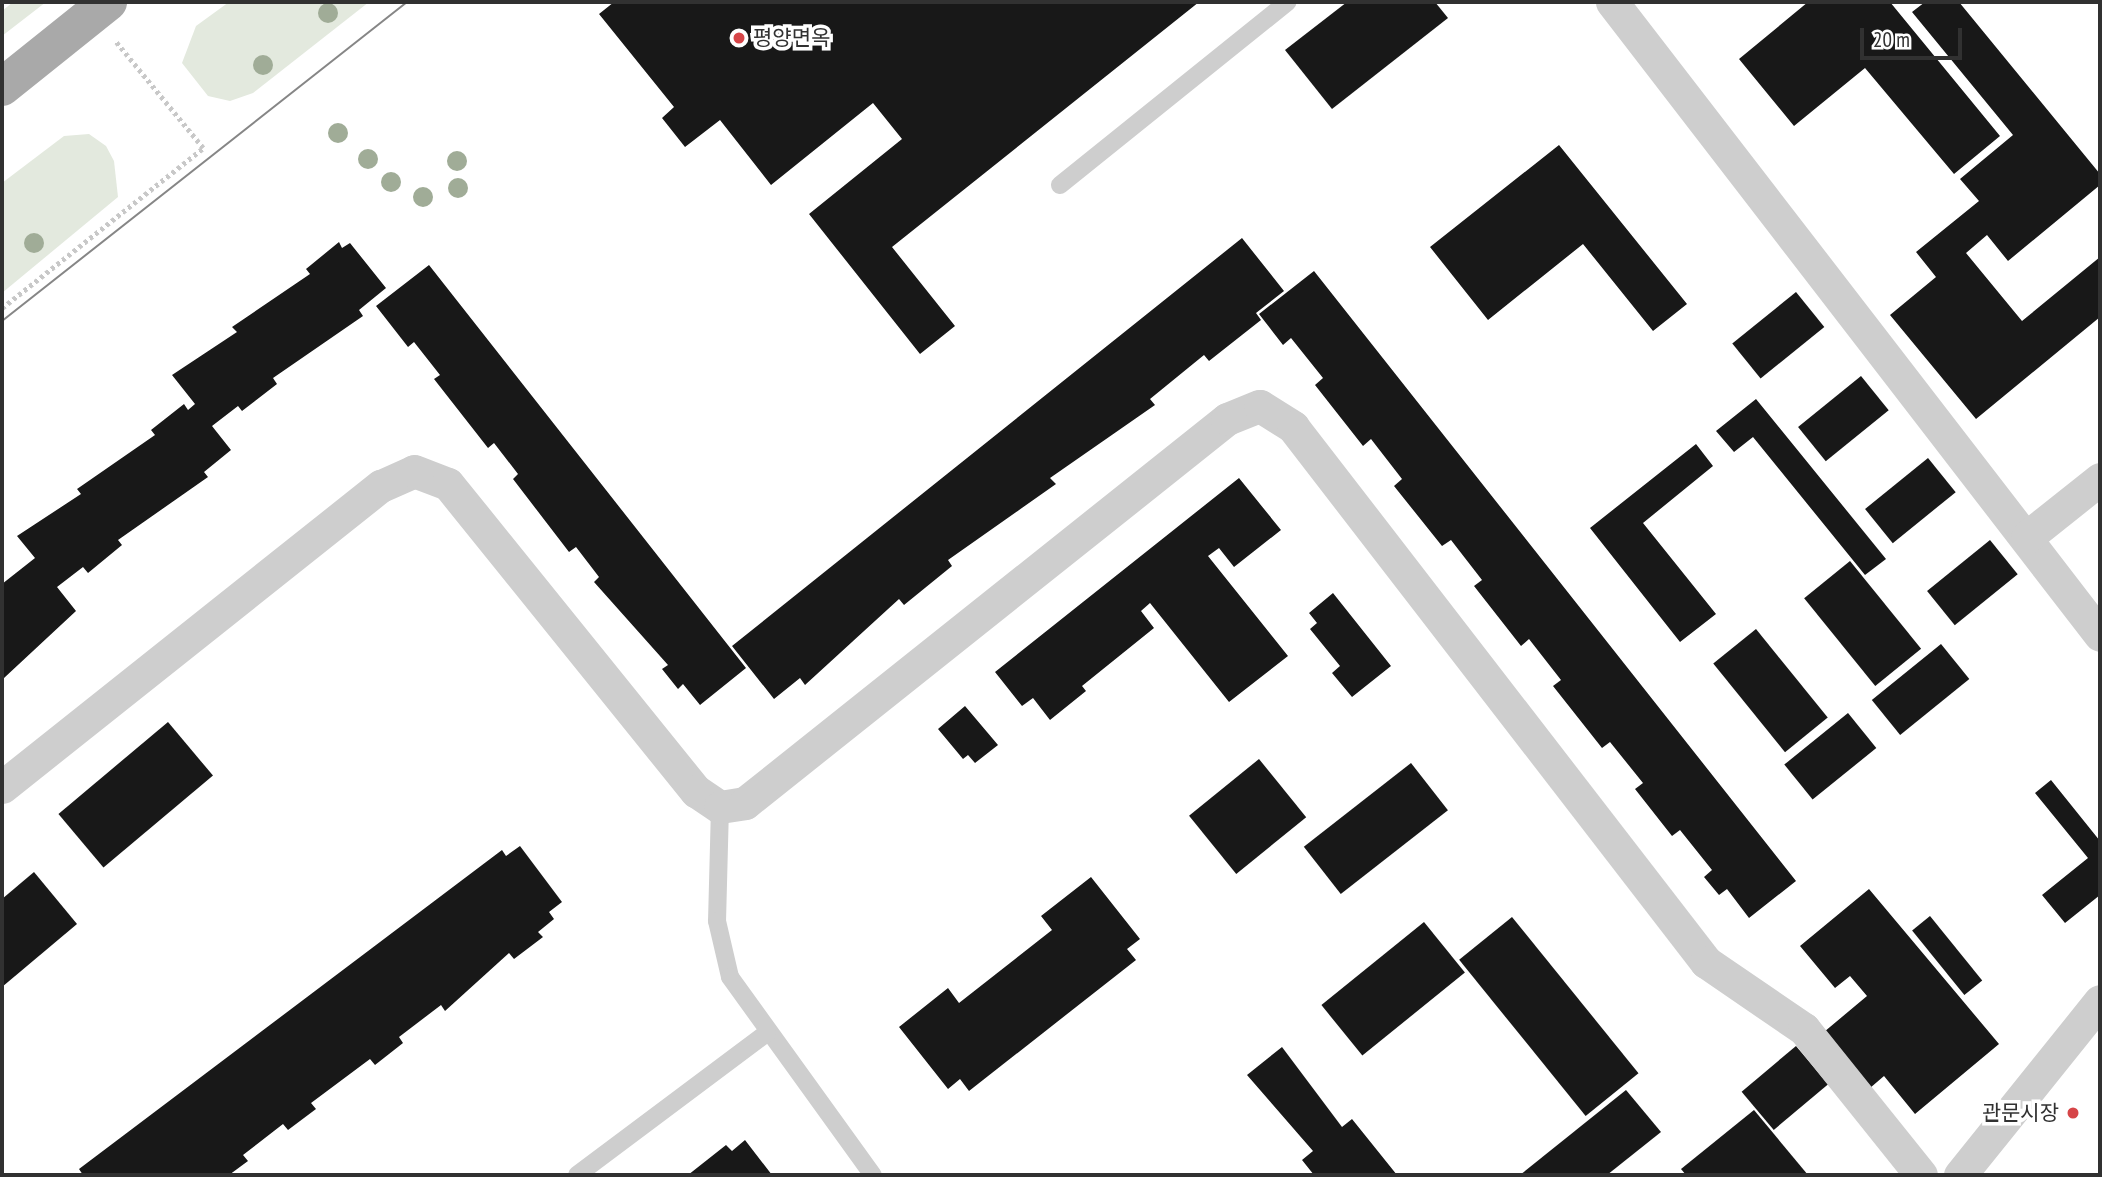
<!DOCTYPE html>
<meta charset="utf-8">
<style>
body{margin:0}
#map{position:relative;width:2102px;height:1177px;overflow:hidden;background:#fff;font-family:"PT Sans Narrow","Noto Sans KR",sans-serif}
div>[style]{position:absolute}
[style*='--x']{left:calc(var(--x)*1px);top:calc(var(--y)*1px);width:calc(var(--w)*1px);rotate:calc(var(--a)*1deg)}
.green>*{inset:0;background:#e3e9de}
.building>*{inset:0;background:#181818;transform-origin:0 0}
.path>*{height:4.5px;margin-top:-2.25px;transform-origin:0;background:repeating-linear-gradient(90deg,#c8c8c8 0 3.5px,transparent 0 7px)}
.service>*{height:18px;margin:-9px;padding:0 9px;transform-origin:9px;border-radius:9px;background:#cecece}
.minor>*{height:33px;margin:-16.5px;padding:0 16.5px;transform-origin:16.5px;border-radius:16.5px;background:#cecece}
.primary>*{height:38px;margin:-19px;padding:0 19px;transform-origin:19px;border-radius:19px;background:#a9a9a9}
.tram>*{height:2px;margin:-1px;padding:0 1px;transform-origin:1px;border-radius:1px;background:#868686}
.trees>*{width:20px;height:20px;margin:-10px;border-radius:50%;background:#a0ac97}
.dots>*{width:19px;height:19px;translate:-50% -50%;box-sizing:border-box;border:4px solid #fff;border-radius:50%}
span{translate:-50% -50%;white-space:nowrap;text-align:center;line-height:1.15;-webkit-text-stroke:7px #fff;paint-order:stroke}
.poi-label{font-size:21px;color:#313131}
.left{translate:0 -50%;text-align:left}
.right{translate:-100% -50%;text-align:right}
.frame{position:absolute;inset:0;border:4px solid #313131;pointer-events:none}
.scale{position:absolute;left:1860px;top:28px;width:102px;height:32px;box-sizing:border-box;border:4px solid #313131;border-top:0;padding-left:9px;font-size:21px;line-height:24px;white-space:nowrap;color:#313131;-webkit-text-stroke:5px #fff;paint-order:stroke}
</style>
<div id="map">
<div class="green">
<i style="clip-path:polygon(13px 2px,46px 2px,2px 36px,2px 11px)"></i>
<i style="clip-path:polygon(229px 2px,369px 2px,253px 93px,230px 101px,208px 96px,182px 63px,196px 26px)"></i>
<i style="clip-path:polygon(89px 134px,106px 146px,114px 161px,118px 197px,2px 293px,2px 183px,64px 136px)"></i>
</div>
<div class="building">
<i style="clip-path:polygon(614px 2px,1199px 2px,892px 247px,955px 326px,920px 354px,809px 214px,902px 139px,873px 103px,771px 185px,720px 120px,685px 147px,662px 118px,674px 107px,599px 14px)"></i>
<i style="clip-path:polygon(1347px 2px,1435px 2px,1448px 18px,1332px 109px,1285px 50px)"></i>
<i style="clip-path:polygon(1808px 2px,1890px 2px,2000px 136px,1954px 174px,1865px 68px,1794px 126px,1739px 59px)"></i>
<i style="clip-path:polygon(1925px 2px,1959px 2px,2100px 174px,2100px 185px,2008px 261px,1987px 235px,1966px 253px,2022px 321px,2100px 257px,2100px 317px,1976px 419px,1890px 315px,1936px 277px,1916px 252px,1979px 201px,1960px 179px,2013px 135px,1912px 12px)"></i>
<i style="clip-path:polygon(1559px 145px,1687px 304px,1653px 331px,1583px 244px,1488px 320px,1430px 247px)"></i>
<i style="clip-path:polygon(1242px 238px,1284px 291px,1256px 313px,1261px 320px,1209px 361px,1204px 355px,1150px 399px,1155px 405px,1050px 478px,1056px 484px,948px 560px,952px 566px,904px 605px,899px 599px,805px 685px,800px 678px,774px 699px,732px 646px)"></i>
<i style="clip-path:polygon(339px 242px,342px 248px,350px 243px,386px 288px,359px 310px,363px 316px,273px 378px,277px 384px,242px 411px,238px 406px,212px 426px,231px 450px,204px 472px,208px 477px,118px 540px,122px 545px,88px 573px,83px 567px,57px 587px,76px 611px,4px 678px,2px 584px,35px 558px,17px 536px,81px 494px,77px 489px,155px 435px,151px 430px,184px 404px,188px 410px,195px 404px,172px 375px,237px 332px,232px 327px,310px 274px,306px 269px)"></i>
<i style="clip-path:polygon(429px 265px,746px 668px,700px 705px,683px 684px,678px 689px,662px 669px,668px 665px,594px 582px,599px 577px,576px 547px,569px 552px,513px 479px,518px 474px,494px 443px,488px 448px,434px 379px,440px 375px,414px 342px,408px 347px,376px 306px)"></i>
<i style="clip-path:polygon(1314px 271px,1796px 881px,1749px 918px,1727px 889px,1719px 895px,1704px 877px,1712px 870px,1680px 830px,1672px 836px,1635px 789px,1643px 783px,1610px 742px,1602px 748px,1553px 686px,1561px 680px,1529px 639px,1521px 646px,1474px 586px,1482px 580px,1451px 540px,1442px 546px,1394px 486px,1402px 479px,1371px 439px,1363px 446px,1315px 385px,1323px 378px,1291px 338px,1283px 345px,1259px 314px)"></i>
<i style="left:1796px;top:292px;width:45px;height:82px;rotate:51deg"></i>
<i style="left:1861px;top:376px;width:44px;height:81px;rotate:51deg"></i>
<i style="clip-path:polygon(1756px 399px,1886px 559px,1865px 575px,1753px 437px,1734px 452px,1716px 431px)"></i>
<i style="clip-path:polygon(1696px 444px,1713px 466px,1643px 523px,1716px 614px,1680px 642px,1590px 528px)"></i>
<i style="left:1928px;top:458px;width:44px;height:81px;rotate:51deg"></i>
<i style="clip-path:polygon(1239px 478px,1281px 530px,1234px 567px,1219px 548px,1208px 556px,1288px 656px,1229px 702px,1150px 603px,1141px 611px,1154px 628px,1082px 686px,1086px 691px,1050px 720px,1033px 698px,1022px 706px,995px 672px)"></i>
<i style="left:1990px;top:540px;width:44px;height:81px;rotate:51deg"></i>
<i style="left:1850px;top:561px;width:113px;height:59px;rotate:51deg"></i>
<i style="clip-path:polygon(1333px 593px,1391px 666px,1352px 697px,1332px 673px,1340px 666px,1310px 629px,1317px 623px,1309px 613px)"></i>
<i style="left:1756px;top:629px;width:114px;height:55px;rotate:51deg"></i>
<i style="left:1941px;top:644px;width:45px;height:89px;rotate:51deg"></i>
<i style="clip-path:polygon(965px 706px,998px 745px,975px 763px,968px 755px,963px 759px,938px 729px)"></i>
<i style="left:1848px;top:713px;width:45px;height:82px;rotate:51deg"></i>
<i style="left:168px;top:722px;width:70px;height:143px;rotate:50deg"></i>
<i style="left:1259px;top:759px;width:75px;height:90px;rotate:51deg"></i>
<i style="left:1411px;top:763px;width:60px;height:136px;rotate:52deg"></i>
<i style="clip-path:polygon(2051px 780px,2100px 841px,2100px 895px,2065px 923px,2042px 895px,2088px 858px,2035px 793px)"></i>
<i style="clip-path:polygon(520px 846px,562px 902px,549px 912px,554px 919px,538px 932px,543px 937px,514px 959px,509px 953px,445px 1011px,441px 1005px,399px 1037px,403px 1043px,375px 1065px,370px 1059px,311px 1103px,316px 1109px,288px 1130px,283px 1124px,243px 1155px,248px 1161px,229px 1175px,83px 1175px,79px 1169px,502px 850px,506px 856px)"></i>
<i style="clip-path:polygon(34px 872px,77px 924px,2px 987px,2px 899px)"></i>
<i style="clip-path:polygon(1091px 877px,1140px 939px,1127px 949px,1136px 960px,969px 1091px,960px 1079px,948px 1089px,899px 1027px,948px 988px,959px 1003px,1052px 930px,1041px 916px)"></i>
<i style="clip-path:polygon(1869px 889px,1999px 1044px,1915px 1114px,1884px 1076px,1870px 1088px,1824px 1032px,1867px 996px,1850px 976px,1835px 988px,1800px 946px)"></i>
<i style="left:1930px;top:916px;width:83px;height:23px;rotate:51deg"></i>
<i style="left:1512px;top:917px;width:201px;height:68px;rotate:51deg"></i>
<i style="left:1424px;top:922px;width:65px;height:132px;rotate:51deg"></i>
<i style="left:1796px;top:1046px;width:50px;height:71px;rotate:50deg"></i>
<i style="clip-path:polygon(1282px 1047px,1342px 1127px,1352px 1119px,1397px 1175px,1314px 1175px,1302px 1160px,1313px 1151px,1247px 1075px)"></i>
<i style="clip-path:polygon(1626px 1090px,1661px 1132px,1607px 1175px,1520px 1175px)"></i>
<i style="clip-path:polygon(1754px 1110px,1808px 1175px,1686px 1175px,1681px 1169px)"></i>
<i style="clip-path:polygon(745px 1140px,772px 1175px,688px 1175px,726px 1145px,732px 1151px)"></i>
</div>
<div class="path">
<i style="--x:2;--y:308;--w:257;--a:-38.5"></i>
<i style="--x:203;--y:148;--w:137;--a:-129.4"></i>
</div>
<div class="service">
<i style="--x:1060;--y:185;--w:292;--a:-38.8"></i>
<i style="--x:720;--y:807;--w:114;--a:91.5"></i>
<i style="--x:717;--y:921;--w:57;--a:76.9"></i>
<i style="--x:730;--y:977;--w:244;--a:54.2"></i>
<i style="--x:577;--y:1175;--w:237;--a:-36.8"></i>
</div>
<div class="minor">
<i style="--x:1612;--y:2;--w:799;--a:52.37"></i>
<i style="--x:2027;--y:537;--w:93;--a:-38.5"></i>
<i style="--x:2;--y:787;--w:484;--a:-38.5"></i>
<i style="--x:381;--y:486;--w:36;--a:-24"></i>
<i style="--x:414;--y:471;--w:36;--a:21"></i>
<i style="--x:448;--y:484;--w:395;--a:51.1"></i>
<i style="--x:696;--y:791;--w:29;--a:34"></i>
<i style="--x:720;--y:807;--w:25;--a:-9"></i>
<i style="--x:745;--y:803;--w:616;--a:-38.54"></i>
<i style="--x:1227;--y:419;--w:35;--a:-22"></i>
<i style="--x:1260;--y:406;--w:39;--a:32"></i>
<i style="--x:1293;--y:427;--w:676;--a:52.33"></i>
<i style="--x:1706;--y:962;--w:119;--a:34.4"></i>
<i style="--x:1804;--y:1029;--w:187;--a:51.3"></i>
<i style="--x:1960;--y:1175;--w:223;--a:-51.2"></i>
</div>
<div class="primary">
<i style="--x:2;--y:87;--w:136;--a:-38.7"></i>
</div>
<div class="tram">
<i style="--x:2;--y:321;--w:516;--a:-38.23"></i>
</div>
<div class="trees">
<i style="left:328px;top:13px"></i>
<i style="left:263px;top:65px"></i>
<i style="left:338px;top:133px"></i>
<i style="left:368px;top:159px"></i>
<i style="left:457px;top:161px"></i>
<i style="left:391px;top:182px"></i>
<i style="left:458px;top:188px"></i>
<i style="left:423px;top:197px"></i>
<i style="left:34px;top:243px"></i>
</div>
<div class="dots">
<i style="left:739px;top:38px;background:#d64548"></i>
<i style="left:2073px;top:1113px;background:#d64548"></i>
</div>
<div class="poi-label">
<span class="left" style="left:753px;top:38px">평양면옥</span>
<span class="right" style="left:2059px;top:1113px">관문시장</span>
</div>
<div class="frame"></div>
<div class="scale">20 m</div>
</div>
